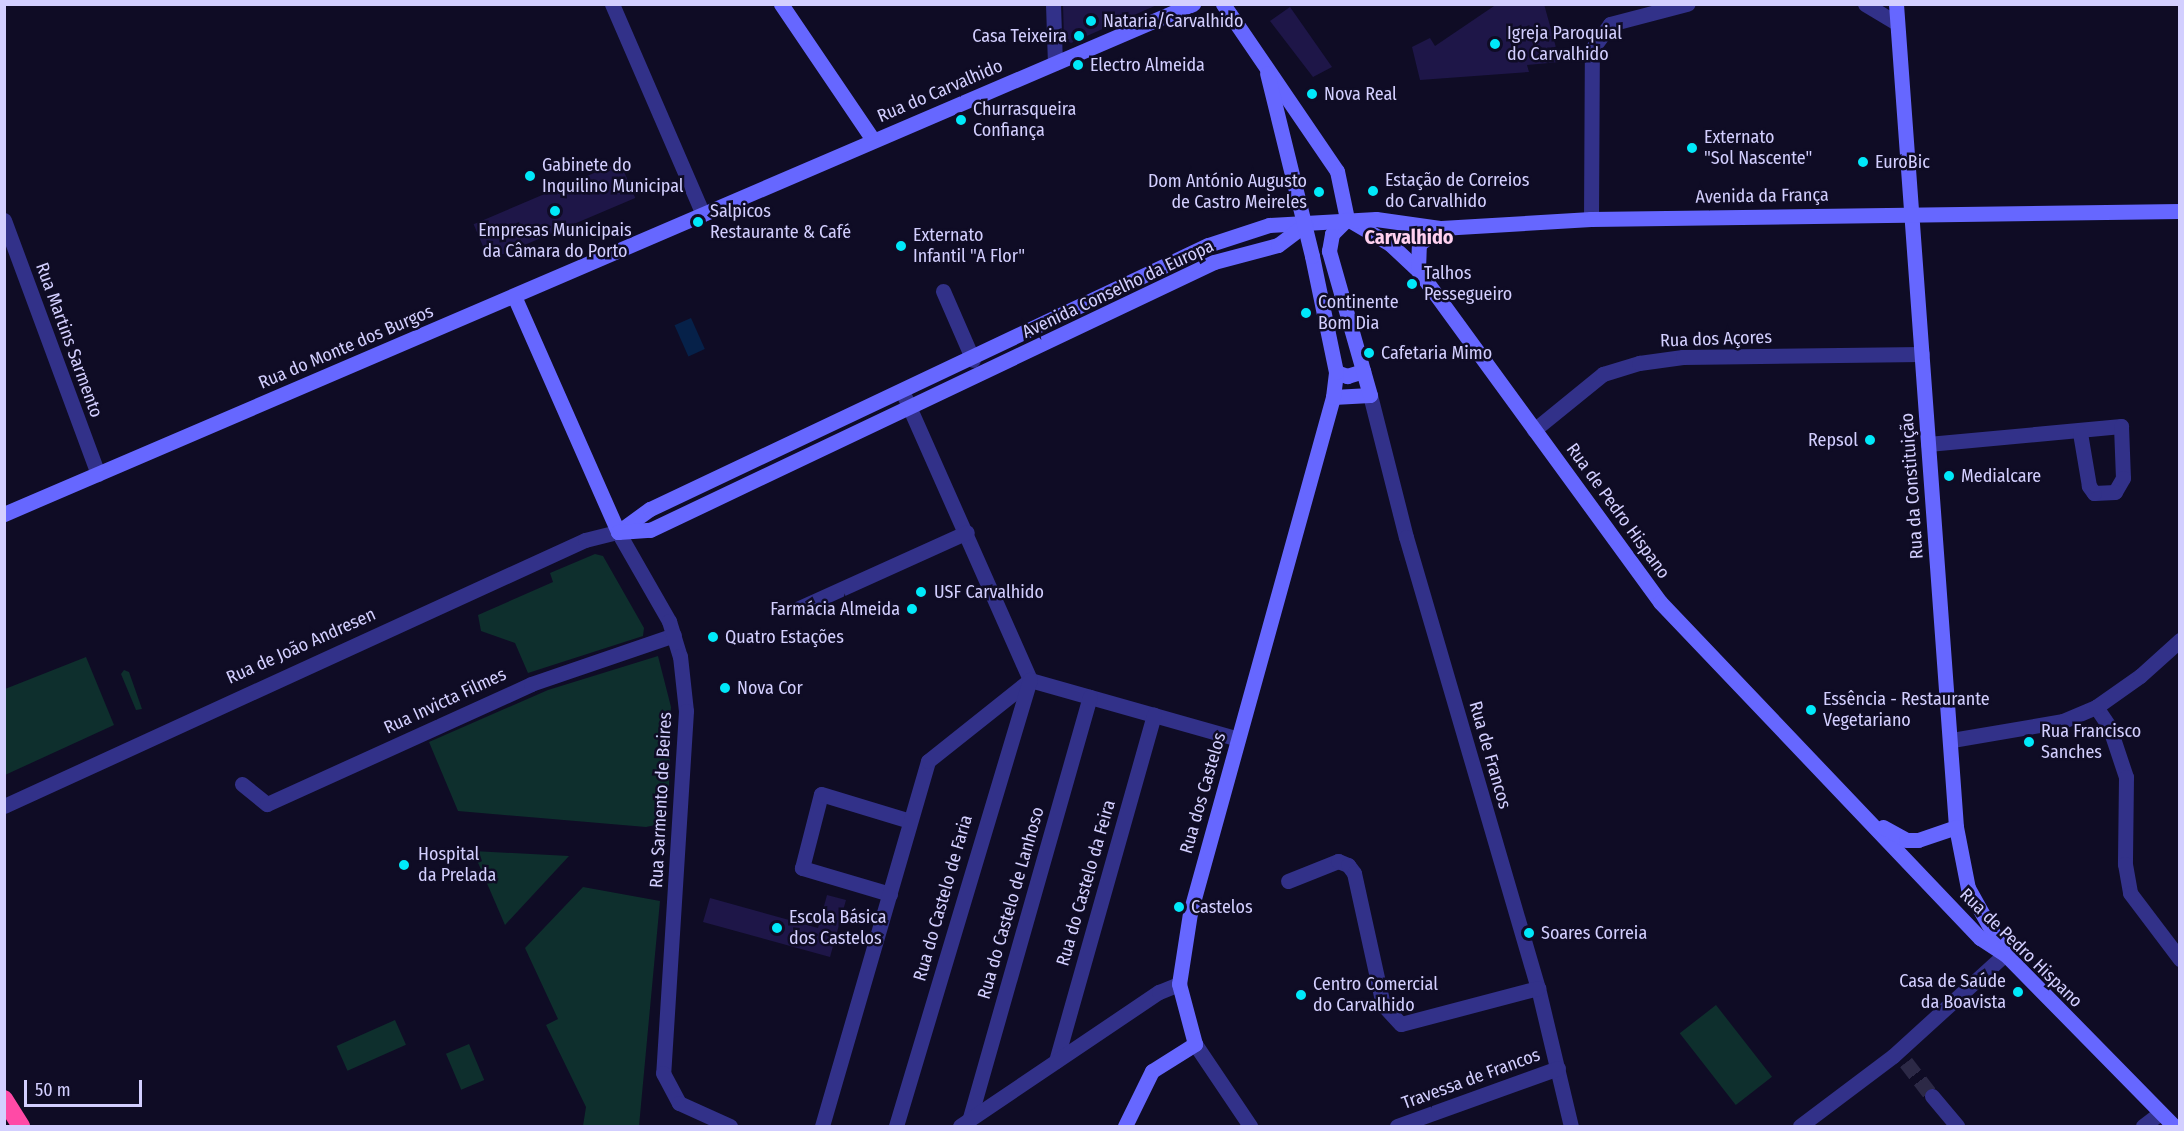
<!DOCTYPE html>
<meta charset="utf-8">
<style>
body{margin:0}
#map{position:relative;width:2184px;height:1131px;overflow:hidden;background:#0f0c25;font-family:"Fira Sans Condensed",sans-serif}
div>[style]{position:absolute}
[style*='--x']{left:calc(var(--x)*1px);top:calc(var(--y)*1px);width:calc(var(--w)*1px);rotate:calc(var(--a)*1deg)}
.green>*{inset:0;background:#0e2f2d;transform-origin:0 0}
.water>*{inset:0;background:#062149;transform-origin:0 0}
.building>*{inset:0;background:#1e1648;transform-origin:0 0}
.street-tunnel>*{height:15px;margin-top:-7.5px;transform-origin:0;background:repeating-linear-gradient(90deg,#2c2946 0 15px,transparent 0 23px)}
.street>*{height:15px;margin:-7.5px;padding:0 7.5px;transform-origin:7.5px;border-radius:7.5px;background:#323189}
.secondary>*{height:15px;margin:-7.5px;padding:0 7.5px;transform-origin:7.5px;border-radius:7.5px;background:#6667ff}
.highway>*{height:18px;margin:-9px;padding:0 9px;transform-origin:9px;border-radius:9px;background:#ff4aa6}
.dots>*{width:16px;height:16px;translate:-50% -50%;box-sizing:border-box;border:3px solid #0f0c25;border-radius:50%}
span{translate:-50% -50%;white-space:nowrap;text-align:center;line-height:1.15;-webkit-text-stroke:5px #0f0c25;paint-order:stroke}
.poi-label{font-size:18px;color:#d3cfff}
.left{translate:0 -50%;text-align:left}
.right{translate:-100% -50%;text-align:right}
.street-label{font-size:18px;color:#d3cfff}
.neighbourhood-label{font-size:20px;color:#ffd1f0;font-weight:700}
.frame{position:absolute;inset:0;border:6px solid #d3cfff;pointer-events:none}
.scale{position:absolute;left:24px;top:1080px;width:118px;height:27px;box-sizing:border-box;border:3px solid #d3cfff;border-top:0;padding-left:8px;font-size:18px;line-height:21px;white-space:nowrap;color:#d3cfff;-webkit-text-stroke:4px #0f0c25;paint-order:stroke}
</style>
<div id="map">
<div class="green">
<i style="clip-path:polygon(595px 554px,603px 556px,644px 628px,643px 636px,528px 673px,515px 643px,481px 631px,478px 615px,553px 582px,550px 573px)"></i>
<i style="clip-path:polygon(658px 656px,671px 707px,669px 786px,661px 799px,660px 824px,646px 827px,458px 811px,429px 742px,548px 690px)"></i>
<i style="clip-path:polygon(86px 657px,114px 725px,5px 775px,5px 689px)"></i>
<i style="clip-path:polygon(124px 670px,129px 672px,142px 709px,136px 710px,121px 674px)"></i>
<i style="clip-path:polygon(473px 851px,569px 856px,505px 925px)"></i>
<i style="clip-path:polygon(583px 887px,660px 901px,639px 1126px,583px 1126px,586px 1107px,546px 1025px,558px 1019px,525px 948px)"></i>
<i style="left:1716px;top:1005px;width:91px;height:46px;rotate:52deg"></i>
<i style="left:395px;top:1020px;width:27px;height:64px;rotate:66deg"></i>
<i style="left:469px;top:1044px;width:39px;height:25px;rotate:67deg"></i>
</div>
<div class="water">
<i style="left:691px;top:318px;width:34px;height:18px;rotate:66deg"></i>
</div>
<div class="building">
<i style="clip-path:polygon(1063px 4px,1159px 4px,1071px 43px,1064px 39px)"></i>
<i style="clip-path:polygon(1497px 4px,1544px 4px,1560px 62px,1527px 65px,1529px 72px,1420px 80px,1412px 47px,1430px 38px,1435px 46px)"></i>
<i style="clip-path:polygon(1290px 7px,1332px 67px,1313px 77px,1270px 21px)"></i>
<i style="left:620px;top:162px;width:39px;height:159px;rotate:67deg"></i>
<i style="clip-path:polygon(827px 895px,846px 900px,830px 957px,703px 922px,710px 898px,818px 928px)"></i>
</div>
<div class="street-tunnel">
<i style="--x:1906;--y:1062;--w:43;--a:52.6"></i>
</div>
<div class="street">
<i style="--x:612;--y:4;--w:229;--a:66.6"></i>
<i style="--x:1053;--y:4;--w:59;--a:88.1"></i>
<i style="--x:1865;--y:4;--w:37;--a:31"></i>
<i style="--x:1591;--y:219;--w:170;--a:-89.7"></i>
<i style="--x:1592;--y:49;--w:31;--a:-54"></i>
<i style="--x:1610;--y:24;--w:80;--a:-14.6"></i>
<i style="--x:4;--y:220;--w:271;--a:69.7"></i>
<i style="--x:943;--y:291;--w:75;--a:66.5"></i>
<i style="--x:903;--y:393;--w:314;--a:66.1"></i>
<i style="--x:1370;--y:395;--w:146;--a:75.8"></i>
<i style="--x:1406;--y:537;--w:470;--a:73.7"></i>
<i style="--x:1538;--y:988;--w:142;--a:76.6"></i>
<i style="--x:1534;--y:430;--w:89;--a:-39.1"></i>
<i style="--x:1603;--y:374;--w:38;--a:-17"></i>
<i style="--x:1639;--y:363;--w:44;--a:-7.8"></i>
<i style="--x:1683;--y:357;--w:239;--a:-0.7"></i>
<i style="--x:1928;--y:444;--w:194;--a:-5.3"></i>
<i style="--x:2121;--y:426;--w:52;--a:87.8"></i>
<i style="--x:2123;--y:478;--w:16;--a:120"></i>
<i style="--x:2115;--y:492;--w:21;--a:177"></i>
<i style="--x:2094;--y:493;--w:9;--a:-126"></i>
<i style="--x:2089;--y:486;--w:54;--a:-99.6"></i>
<i style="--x:799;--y:608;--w:184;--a:-24.3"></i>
<i style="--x:1030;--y:680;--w:216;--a:15.8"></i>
<i style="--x:2096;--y:707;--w:23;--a:56"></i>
<i style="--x:2109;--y:726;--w:54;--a:71.6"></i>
<i style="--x:2126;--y:777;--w:87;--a:90.7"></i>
<i style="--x:2125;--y:864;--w:29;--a:80"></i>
<i style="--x:2130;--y:893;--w:83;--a:52.9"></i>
<i style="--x:1952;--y:740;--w:113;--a:-9.7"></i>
<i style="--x:2063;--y:721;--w:36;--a:-23"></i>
<i style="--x:2096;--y:707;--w:54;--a:-35.2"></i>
<i style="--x:2140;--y:676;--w:54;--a:-42"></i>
<i style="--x:242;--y:784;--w:32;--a:39"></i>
<i style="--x:267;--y:804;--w:290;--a:-24.4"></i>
<i style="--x:531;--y:684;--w:151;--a:-18.9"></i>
<i style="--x:4;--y:806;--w:639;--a:-24.6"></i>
<i style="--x:585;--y:540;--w:34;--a:-14"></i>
<i style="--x:618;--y:532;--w:103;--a:60.2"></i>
<i style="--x:669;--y:621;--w:37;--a:73"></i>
<i style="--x:680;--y:656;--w:55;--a:83.8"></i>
<i style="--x:686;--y:711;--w:363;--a:93.6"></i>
<i style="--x:663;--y:1073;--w:34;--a:62"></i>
<i style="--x:679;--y:1103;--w:56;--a:24.3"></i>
<i style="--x:1288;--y:881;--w:54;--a:-21.8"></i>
<i style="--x:1338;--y:861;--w:11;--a:22"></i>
<i style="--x:1348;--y:865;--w:10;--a:53"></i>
<i style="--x:1354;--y:873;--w:135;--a:77.6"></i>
<i style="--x:1383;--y:1005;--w:26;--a:47"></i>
<i style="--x:1401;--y:1024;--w:142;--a:-14.7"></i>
<i style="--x:890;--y:894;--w:92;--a:-163.5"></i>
<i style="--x:802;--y:868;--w:76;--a:-75.6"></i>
<i style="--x:821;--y:794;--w:93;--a:16.9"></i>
<i style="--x:1195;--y:1044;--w:99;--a:56.1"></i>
<i style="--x:1056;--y:1061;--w:360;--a:-74.2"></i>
<i style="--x:1932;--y:1096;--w:39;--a:50"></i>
<i style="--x:969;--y:1121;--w:441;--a:-74.1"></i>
<i style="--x:822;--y:1126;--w:380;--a:-73.8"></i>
<i style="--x:928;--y:761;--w:130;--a:-38.5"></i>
<i style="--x:896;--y:1126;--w:466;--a:-73.3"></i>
<i style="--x:960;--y:1126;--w:240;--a:-34"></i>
<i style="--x:1159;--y:992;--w:22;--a:-22"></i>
<i style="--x:1397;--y:1126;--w:171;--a:-19.8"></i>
<i style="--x:1800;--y:1126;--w:116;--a:-37"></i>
<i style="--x:1893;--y:1056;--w:151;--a:-42.3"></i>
<i style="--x:2143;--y:1126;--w:21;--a:-37"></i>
</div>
<div class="secondary">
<i style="--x:781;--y:4;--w:164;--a:55.9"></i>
<i style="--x:1223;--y:4;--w:202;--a:55.7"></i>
<i style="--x:1337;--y:171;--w:49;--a:78.2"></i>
<i style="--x:1896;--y:4;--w:825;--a:85.83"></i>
<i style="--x:1956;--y:827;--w:62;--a:78.9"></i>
<i style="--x:1968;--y:888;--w:72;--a:60.9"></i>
<i style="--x:1351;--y:221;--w:45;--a:30.5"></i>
<i style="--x:1390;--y:244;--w:38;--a:43"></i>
<i style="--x:1418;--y:270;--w:411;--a:53.9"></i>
<i style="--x:1660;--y:602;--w:464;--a:46.4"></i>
<i style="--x:1980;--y:938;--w:30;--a:33"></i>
<i style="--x:2005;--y:954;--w:241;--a:45.5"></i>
<i style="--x:1418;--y:270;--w:26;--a:-88"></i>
<i style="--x:1419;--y:244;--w:26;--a:-37"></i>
<i style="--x:514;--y:296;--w:258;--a:66.2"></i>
<i style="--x:1336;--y:372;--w:12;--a:20"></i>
<i style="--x:1347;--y:376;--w:17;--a:-17"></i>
<i style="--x:1333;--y:397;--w:37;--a:-3"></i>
<i style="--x:1370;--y:395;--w:150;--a:-105.9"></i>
<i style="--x:1329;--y:251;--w:17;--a:-80"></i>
<i style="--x:1332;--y:234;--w:21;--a:-45"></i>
<i style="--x:4;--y:514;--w:1294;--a:-23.22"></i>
<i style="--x:618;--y:532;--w:39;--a:-36"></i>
<i style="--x:650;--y:509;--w:617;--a:-25.32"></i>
<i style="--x:1208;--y:245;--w:64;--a:-18.2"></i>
<i style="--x:1269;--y:225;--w:107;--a:-3.2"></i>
<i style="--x:1376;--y:219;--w:66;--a:7.9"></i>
<i style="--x:1441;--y:228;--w:150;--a:-3.4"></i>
<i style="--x:1591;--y:219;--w:589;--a:-0.78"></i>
<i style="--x:618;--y:532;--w:32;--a:-4"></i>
<i style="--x:650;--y:530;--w:624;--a:-25.42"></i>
<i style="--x:1214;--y:262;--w:66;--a:-14.9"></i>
<i style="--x:1278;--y:245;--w:34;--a:-37"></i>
<i style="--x:1883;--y:827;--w:26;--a:29"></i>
<i style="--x:1906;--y:840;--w:12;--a:0"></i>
<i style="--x:1918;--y:840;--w:40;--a:-18.9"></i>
<i style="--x:1125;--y:1126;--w:61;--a:-63.9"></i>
<i style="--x:1152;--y:1071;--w:51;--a:-32.1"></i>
<i style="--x:1195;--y:1044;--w:62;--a:-104.9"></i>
<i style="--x:1179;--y:984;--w:72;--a:-81.2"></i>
<i style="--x:1190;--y:913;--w:535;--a:-74.51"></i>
<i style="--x:1333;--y:397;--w:25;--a:-83"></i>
<i style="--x:1336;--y:372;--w:118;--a:-101.7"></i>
<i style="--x:1312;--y:256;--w:188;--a:-103.8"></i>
</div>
<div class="highway">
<i style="--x:4;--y:1099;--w:32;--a:58"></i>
</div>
<div class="dots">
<i style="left:1091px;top:21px;background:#00e9fa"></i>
<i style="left:1079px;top:36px;background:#00e9fa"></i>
<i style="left:1495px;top:44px;background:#00e9fa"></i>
<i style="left:1078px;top:65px;background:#00e9fa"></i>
<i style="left:1312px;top:94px;background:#00e9fa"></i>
<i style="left:961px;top:120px;background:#00e9fa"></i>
<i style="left:1692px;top:148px;background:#00e9fa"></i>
<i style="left:1863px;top:162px;background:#00e9fa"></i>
<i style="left:530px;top:176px;background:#00e9fa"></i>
<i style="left:1373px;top:191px;background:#00e9fa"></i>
<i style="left:1319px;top:192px;background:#00e9fa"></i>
<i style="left:555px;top:211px;background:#00e9fa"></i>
<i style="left:698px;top:222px;background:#00e9fa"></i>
<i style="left:901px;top:246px;background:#00e9fa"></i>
<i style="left:1412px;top:284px;background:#00e9fa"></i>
<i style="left:1306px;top:313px;background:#00e9fa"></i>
<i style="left:1369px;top:353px;background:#00e9fa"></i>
<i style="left:1870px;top:440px;background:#00e9fa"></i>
<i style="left:1949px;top:476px;background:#00e9fa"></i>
<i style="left:921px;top:592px;background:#00e9fa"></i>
<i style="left:912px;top:609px;background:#00e9fa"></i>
<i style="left:713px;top:637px;background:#00e9fa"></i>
<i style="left:725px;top:688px;background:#00e9fa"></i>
<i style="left:1811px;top:710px;background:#00e9fa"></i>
<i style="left:2029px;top:742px;background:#00e9fa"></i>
<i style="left:404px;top:865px;background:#00e9fa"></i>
<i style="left:1179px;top:907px;background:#00e9fa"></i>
<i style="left:777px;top:928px;background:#00e9fa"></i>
<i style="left:1529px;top:933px;background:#00e9fa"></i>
<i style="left:2018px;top:992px;background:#00e9fa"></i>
<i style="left:1301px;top:995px;background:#00e9fa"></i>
</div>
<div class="poi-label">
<span class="left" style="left:1103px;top:21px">Nataria/Carvalhido</span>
<span class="left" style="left:1507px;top:44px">Igreja Paroquial<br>do Carvalhido</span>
<span class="right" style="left:1067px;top:36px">Casa Teixeira</span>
<span class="left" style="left:1090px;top:65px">Electro Almeida</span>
<span class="left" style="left:1324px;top:94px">Nova Real</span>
<span class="left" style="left:973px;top:120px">Churrasqueira<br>Confiança</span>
<span class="left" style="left:1704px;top:148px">Externato<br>"Sol Nascente"</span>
<span class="left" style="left:1875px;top:162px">EuroBic</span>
<span class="left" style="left:542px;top:176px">Gabinete do<br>Inquilino Municipal</span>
<span class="left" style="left:1385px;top:191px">Estação de Correios<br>do Carvalhido</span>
<span class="right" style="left:1307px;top:192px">Dom António Augusto<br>de Castro Meireles</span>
<span class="left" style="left:710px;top:222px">Salpicos<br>Restaurante &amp; Café</span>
<span style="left:555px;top:241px">Empresas Municipais<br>da Câmara do Porto</span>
<span class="left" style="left:913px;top:246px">Externato<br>Infantil "A Flor"</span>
<span class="left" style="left:1424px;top:284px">Talhos<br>Pessegueiro</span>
<span class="left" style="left:1318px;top:313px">Continente<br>Bom Dia</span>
<span class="left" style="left:1381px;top:353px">Cafetaria Mimo</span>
<span class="right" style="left:1858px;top:440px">Repsol</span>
<span class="left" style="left:1961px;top:476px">Medialcare</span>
<span class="left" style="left:934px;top:592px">USF Carvalhido</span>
<span class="right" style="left:900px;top:609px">Farmácia Almeida</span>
<span class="left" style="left:725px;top:637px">Quatro Estações</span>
<span class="left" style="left:737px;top:688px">Nova Cor</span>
<span class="left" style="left:1823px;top:710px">Essência - Restaurante<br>Vegetariano</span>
<span class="left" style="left:2041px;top:742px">Rua Francisco<br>Sanches</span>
<span class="left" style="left:418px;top:865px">Hospital<br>da Prelada</span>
<span class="left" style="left:1191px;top:907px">Castelos</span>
<span class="left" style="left:789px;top:928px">Escola Básica<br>dos Castelos</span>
<span class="left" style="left:1541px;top:933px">Soares Correia</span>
<span class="right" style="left:2006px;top:992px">Casa de Saúde<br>da Boavista</span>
<span class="left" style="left:1313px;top:995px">Centro Comercial<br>do Carvalhido</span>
</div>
<div class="street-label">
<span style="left:940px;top:91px;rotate:-23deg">Rua do Carvalhido</span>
<span style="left:1762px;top:196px;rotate:-1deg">Avenida da França</span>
<span style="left:1118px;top:289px;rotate:-25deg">Avenida Conselho da Europa</span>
<span style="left:1716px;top:339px;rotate:-2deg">Rua dos Açores</span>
<span style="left:69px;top:340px;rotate:70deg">Rua Martins Sarmento</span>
<span style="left:346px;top:347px;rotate:-23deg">Rua do Monte dos Burgos</span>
<span style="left:1912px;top:486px;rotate:-94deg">Rua da Constituição</span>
<span style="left:1618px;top:511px;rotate:54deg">Rua de Pedro Hispano</span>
<span style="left:301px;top:646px;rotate:-24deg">Rua de João Andresen</span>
<span style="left:445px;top:701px;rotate:-25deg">Rua Invicta Filmes</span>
<span style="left:1490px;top:755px;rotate:74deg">Rua de Francos</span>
<span style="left:1203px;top:793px;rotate:-74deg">Rua dos Castelos</span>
<span style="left:661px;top:800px;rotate:-87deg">Rua Sarmento de Beires</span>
<span style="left:1086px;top:883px;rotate:-74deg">Rua do Castelo da Feira</span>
<span style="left:943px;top:898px;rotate:-74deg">Rua do Castelo de Faria</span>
<span style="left:1011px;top:903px;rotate:-74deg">Rua do Castelo de Lanhoso</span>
<span style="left:2021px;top:948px;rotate:44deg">Rua de Pedro Hispano</span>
<span style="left:1471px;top:1079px;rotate:-20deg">Travessa de Francos</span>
</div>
<div class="neighbourhood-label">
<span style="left:1409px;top:237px">Carvalhido</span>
</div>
<div class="frame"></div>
<div class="scale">50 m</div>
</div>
